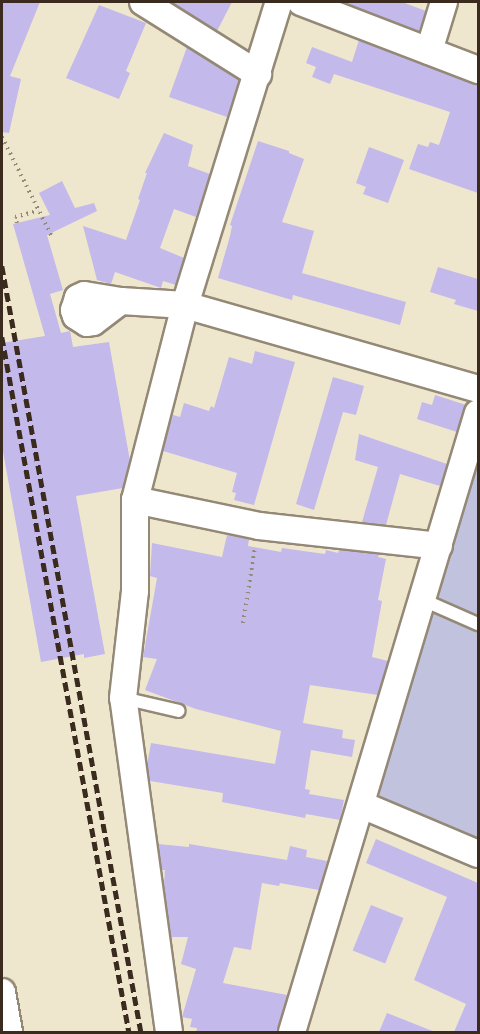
<!DOCTYPE html>
<style>
body{margin:0}
#map{position:relative;width:480px;height:1034px;overflow:hidden;background:#eee7ce;font-family:Sriracha,sans-serif}
div>[style]{position:absolute}
[style*='--x']{left:calc(var(--x)*1px);top:calc(var(--y)*1px);width:calc(var(--w)*1px);rotate:calc(var(--a)*1deg)}
.industrial>*{inset:0;background:#c1c2dd}
.building>*{inset:0;background:#c3b9ea;transform-origin:0 0}
.path>*{height:4px;margin-top:-2px;transform-origin:0;background:repeating-linear-gradient(90deg,#948876 0 1.5px,transparent 0 6px)}
.roads{filter:drop-shadow(2px 0 #948876) drop-shadow(-2px 0 #948876) drop-shadow(0 2px #948876) drop-shadow(0 -2px #948876)}
.lane>*{height:12px;margin:-6px;padding:0 6px;transform-origin:6px;border-radius:6px;background:#fff}
.street>*{height:26px;margin:-13px;padding:0 13px;transform-origin:13px;border-radius:13px;background:#fff}
.rail>*{height:4.5px;margin-top:-2.25px;transform-origin:0;background:repeating-linear-gradient(90deg,#3b2a1e 0 9px,transparent 0 13.5px)}
span{translate:-50% -50%;white-space:nowrap;text-align:center;line-height:1.15;-webkit-text-stroke:4.5px #f6f6f2;paint-order:stroke}
.frame{position:absolute;inset:0;border:3px solid #3b2a1e;pointer-events:none}
</style>
<div id="map">
<div class="industrial">
<i style="clip-path:polygon(476px 470px,478px 471px,478px 840px,378px 795px)"></i>
</div>
<div class="building">
<i style="clip-path:polygon(2px 2px,40px 2px,10px 76px,21px 79px,9px 133px,2px 132px)"></i>
<i style="clip-path:polygon(170px 2px,232px 2px,217px 31px)"></i>
<i style="clip-path:polygon(342px 2px,402px 2px,426px 11px,419px 31px)"></i>
<i style="clip-path:polygon(99px 5px,146px 23px,126px 71px,130px 73px,119px 99px,66px 78px)"></i>
<i style="clip-path:polygon(359px 40px,478px 85px,478px 193px,409px 169px,418px 144px,428px 147px,430px 142px,439px 145px,450px 112px,334px 74px,330px 84px,312px 77px,316px 67px,306px 63px,312px 47px,352px 62px)"></i>
<i style="clip-path:polygon(187px 47px,239px 80px,227px 117px,169px 97px)"></i>
<i style="clip-path:polygon(164px 133px,193px 145px,188px 166px,210px 174px,196px 217px,174px 209px,160px 248px,184px 258px,176px 285px,163px 281px,161px 288px,115px 272px,111px 284px,97px 280px,83px 226px,126px 240px,140px 200px,138px 199px,147px 173px,145px 173px)"></i>
<i style="clip-path:polygon(258px 141px,289px 151px,289px 153px,304px 159px,282px 222px,314px 231px,302px 273px,406px 302px,400px 325px,293px 295px,292px 300px,218px 278px,230px 236px,232px 226px,230px 225px)"></i>
<i style="clip-path:polygon(369px 147px,404px 160px,388px 203px,363px 194px,366px 187px,356px 183px)"></i>
<i style="clip-path:polygon(62px 181px,75px 208px,94px 203px,97px 211px,47px 235px,63px 290px,50px 294px,61px 333px,70px 331px,73px 347px,109px 342px,130px 461px,123px 488px,76px 496px,105px 654px,84px 658px,84px 654px,41px 662px,2px 446px,2px 343px,45px 336px,13px 224px,50px 215px,39px 193px)"></i>
<i style="clip-path:polygon(438px 267px,478px 279px,478px 311px,454px 304px,456px 300px,430px 292px)"></i>
<i style="clip-path:polygon(255px 351px,295px 362px,254px 505px,234px 500px,236px 493px,232px 492px,237px 473px,163px 451px,171px 421px,173px 415px,180px 417px,184px 403px,209px 411px,211px 406px,214px 408px,229px 357px,252px 364px)"></i>
<i style="clip-path:polygon(333px 377px,364px 386px,356px 415px,343px 412px,314px 510px,296px 504px)"></i>
<i style="clip-path:polygon(435px 395px,466px 405px,457px 432px,417px 419px,422px 402px,432px 405px)"></i>
<i style="clip-path:polygon(359px 434px,447px 464px,440px 486px,400px 474px,386px 525px,362px 522px,378px 467px,355px 460px)"></i>
<i style="clip-path:polygon(227px 535px,249px 539px,248px 546px,281px 552px,282px 548px,325px 554px,326px 550px,338px 553px,339px 550px,379px 554px,378px 557px,386px 559px,378px 600px,382px 601px,372px 657px,388px 661px,378px 695px,310px 685px,303px 723px,343px 730px,342px 738px,355px 740px,352px 757px,311px 750px,305px 789px,310px 790px,309px 794px,344px 800px,340px 820px,306px 814px,305px 818px,222px 802px,223px 793px,150px 781px,147px 765px,151px 743px,275px 764px,281px 731px,196px 709px,145px 690px,157px 659px,143px 657px,157px 578px,150px 576px,152px 543px,222px 557px)"></i>
<i style="clip-path:polygon(376px 839px,478px 883px,478px 1032px,454px 1032px,466px 1004px,414px 980px,447px 897px,366px 863px)"></i>
<i style="clip-path:polygon(158px 844px,189px 847px,189px 844px,287px 860px,290px 846px,307px 850px,306px 857px,327px 861px,319px 890px,280px 883px,279px 886px,262px 883px,251px 950px,234px 947px,223px 983px,287px 995px,277px 1032px,196px 1032px,197px 1028px,190px 1027px,192px 1019px,182px 1017px,196px 969px,181px 964px,188px 937px,171px 937px,164px 885px,165px 870px,162px 870px)"></i>
<i style="left:371px;top:905px;width:35px;height:49px;rotate:22deg"></i>
<i style="clip-path:polygon(387px 1013px,435px 1032px,379px 1032px)"></i>
</div>
<div class="path">
<i style="--x:2;--y:137;--w:110;--a:63.4"></i>
<i style="--x:17;--y:223;--w:6;--a:-108"></i>
<i style="--x:15;--y:217;--w:24;--a:-15"></i>
<i style="--x:243;--y:623;--w:77;--a:-81"></i>
</div>
<div class="roads">
<div class="lane">
<i style="--x:423;--y:600;--w:60;--a:23.6"></i>
<i style="--x:123;--y:698;--w:57;--a:13.1"></i>
</div>
<div class="street">
<i style="--x:143;--y:2;--w:136;--a:32.1"></i>
<i style="--x:301;--y:2;--w:190;--a:21"></i>
<i style="--x:429;--y:51;--w:51;--a:-73"></i>
<i style="--x:121;--y:301;--w:37;--a:-171"></i>
<i style="--x:84;--y:295;--w:7;--a:153"></i>
<i style="--x:78;--y:298;--w:13;--a:108"></i>
<i style="--x:74;--y:310;--w:6;--a:72"></i>
<i style="--x:76;--y:316;--w:13;--a:32"></i>
<i style="--x:87;--y:323;--w:6;--a:-9"></i>
<i style="--x:93;--y:322;--w:35;--a:-37"></i>
<i style="--x:121;--y:301;--w:64;--a:3.6"></i>
<i style="--x:185;--y:305;--w:305;--a:16"></i>
<i style="--x:135;--y:500;--w:127;--a:11.8"></i>
<i style="--x:259;--y:526;--w:181;--a:6.3"></i>
<i style="--x:362;--y:805;--w:126;--a:22.9"></i>
<i style="--x:2;--y:992;--w:41;--a:80.1"></i>
<i style="--x:169;--y:1032;--w:337;--a:-97.8"></i>
<i style="--x:123;--y:698;--w:108;--a:-83.6"></i>
<i style="--x:135;--y:591;--w:91;--a:-90"></i>
<i style="--x:135;--y:500;--w:201;--a:-75.6"></i>
<i style="--x:185;--y:305;--w:317;--a:-72.8"></i>
<i style="--x:292;--y:1032;--w:646;--a:-73.28"></i>
</div>
</div>
<div class="rail">
<i style="--x:2;--y:266;--w:779;--a:79.71"></i>
<i style="--x:2;--y:337;--w:707;--a:79.64"></i>
</div>
<div class="frame"></div>
</div>
